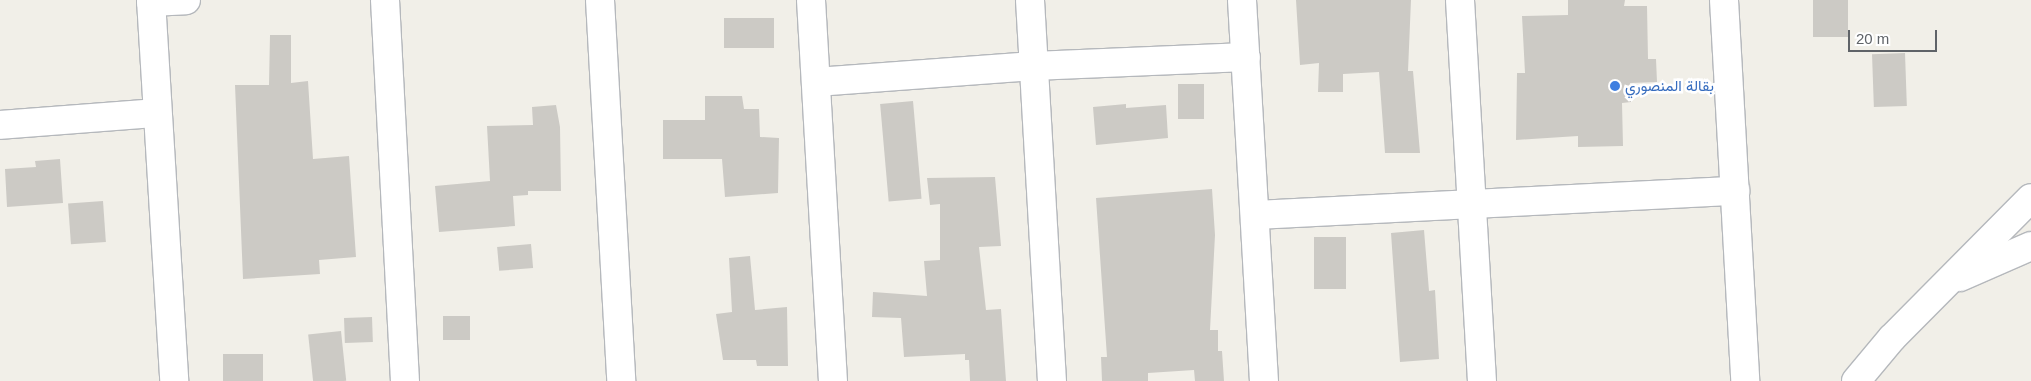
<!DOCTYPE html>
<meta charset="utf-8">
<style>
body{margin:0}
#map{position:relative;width:2031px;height:381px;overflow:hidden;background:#f1efe8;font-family:Helvetica,Vazirmatn,sans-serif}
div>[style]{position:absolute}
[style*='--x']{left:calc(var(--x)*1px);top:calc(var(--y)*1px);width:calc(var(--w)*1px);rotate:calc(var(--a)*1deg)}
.building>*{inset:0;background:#cccac5;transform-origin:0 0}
.roads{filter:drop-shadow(1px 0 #b5b8bc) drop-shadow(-1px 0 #b5b8bc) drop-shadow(0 1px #b5b8bc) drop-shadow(0 -1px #b5b8bc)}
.minor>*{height:28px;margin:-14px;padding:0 14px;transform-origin:14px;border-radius:14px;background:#fff}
.secondary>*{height:28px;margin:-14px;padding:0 14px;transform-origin:14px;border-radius:14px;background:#fff}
.dots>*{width:14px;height:14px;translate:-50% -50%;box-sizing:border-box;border:2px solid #fff;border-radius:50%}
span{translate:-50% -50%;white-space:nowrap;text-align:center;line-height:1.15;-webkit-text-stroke:5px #fff;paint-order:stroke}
.shop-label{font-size:15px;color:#366cbe}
.left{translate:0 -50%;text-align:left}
.scale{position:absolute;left:1848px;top:30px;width:89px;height:22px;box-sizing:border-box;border:2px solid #5f6368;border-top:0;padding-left:6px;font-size:15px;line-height:18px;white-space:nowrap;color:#5f6368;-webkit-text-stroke:4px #fff;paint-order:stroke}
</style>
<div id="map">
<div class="building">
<i style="clip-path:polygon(1296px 0,1411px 0,1408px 71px,1413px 71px,1420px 153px,1385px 153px,1379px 72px,1343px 74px,1343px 92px,1318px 92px,1319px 63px,1300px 65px)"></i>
<i style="clip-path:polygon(1568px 0,1625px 0,1624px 6px,1647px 6px,1648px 59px,1656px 59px,1657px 82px,1630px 83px,1631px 102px,1622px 103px,1623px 146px,1578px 147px,1578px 136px,1516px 140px,1517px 73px,1525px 73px,1522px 16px,1568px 15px)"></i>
<i style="left:1813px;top:0;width:35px;height:37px"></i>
<i style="left:724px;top:18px;width:50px;height:30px"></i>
<i style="clip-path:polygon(270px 35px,291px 35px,291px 83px,308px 81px,313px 159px,349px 156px,356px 257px,319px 260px,320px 274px,243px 279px,235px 85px,269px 85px)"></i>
<i style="left:1905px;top:53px;width:53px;height:33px;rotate:88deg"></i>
<i style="left:1178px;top:84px;width:26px;height:35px"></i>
<i style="clip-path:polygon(705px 96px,742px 96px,744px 109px,759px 109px,760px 137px,779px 138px,778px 193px,725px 197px,722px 159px,663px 159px,663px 120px,705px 120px)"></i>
<i style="left:913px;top:101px;width:98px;height:33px;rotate:85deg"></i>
<i style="clip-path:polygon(1126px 104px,1126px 108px,1166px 105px,1168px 138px,1096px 145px,1093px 107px)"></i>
<i style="clip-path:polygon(556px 105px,560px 127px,561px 191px,528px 191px,528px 195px,513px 196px,515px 226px,439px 232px,435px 186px,490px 181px,487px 126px,533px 125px,532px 107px)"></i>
<i style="clip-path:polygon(60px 159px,63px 203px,7px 207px,5px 169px,36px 167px,35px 161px)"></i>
<i style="clip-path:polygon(995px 177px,1001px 246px,979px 247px,986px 310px,1001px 309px,1006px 381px,970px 381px,969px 360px,965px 360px,965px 354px,904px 357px,901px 318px,872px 317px,873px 292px,927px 296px,924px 261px,940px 260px,940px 204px,930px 205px,927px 178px)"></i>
<i style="clip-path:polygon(1212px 189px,1215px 235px,1210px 330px,1218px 330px,1218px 351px,1222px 351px,1224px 381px,1195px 381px,1194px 370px,1148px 373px,1148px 381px,1102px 381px,1101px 357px,1107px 357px,1096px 198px)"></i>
<i style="left:103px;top:201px;width:41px;height:35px;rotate:86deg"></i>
<i style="clip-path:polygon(1424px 230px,1429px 291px,1435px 290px,1439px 359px,1400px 362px,1391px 233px)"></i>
<i style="left:1314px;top:237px;width:32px;height:52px"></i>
<i style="left:531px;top:244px;width:24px;height:34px;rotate:85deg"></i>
<i style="clip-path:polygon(750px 256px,755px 310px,787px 307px,788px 366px,757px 366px,756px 360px,723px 360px,716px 314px,732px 312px,729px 258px)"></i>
<i style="left:443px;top:316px;width:27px;height:24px"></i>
<i style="left:372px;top:317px;width:25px;height:28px;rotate:88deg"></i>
<i style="left:341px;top:331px;width:50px;height:33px;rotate:84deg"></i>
<i style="left:223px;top:354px;width:40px;height:27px"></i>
</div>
<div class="roads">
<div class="minor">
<i style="--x:151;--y:0;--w:382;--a:86.5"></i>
<i style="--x:385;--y:0;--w:382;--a:87"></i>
<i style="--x:600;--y:0;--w:382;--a:86.8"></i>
<i style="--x:811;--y:0;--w:382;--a:86.7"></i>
<i style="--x:1030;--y:0;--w:382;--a:86.7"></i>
<i style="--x:1242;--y:0;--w:382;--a:86.7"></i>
<i style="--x:1460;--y:0;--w:382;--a:86.7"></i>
<i style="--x:151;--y:2;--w:35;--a:-3"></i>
<i style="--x:816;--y:82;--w:218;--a:-4.2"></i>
<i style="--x:1033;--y:66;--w:213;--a:-2.4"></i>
<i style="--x:0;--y:125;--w:157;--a:-4.4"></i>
<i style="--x:1255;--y:215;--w:481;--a:-2.9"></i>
<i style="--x:1960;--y:277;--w:77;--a:-23.6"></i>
<i style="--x:1856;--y:381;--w:56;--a:-50.1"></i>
<i style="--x:1892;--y:338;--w:197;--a:-45.2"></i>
</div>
<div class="secondary">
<i style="--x:1724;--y:0;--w:382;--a:86.8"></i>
</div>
</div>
<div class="dots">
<i style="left:1615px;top:86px;background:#3f7fe0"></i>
</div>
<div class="shop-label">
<span class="left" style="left:1625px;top:86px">بقالة المنصوري</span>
</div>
<div class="scale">20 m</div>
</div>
